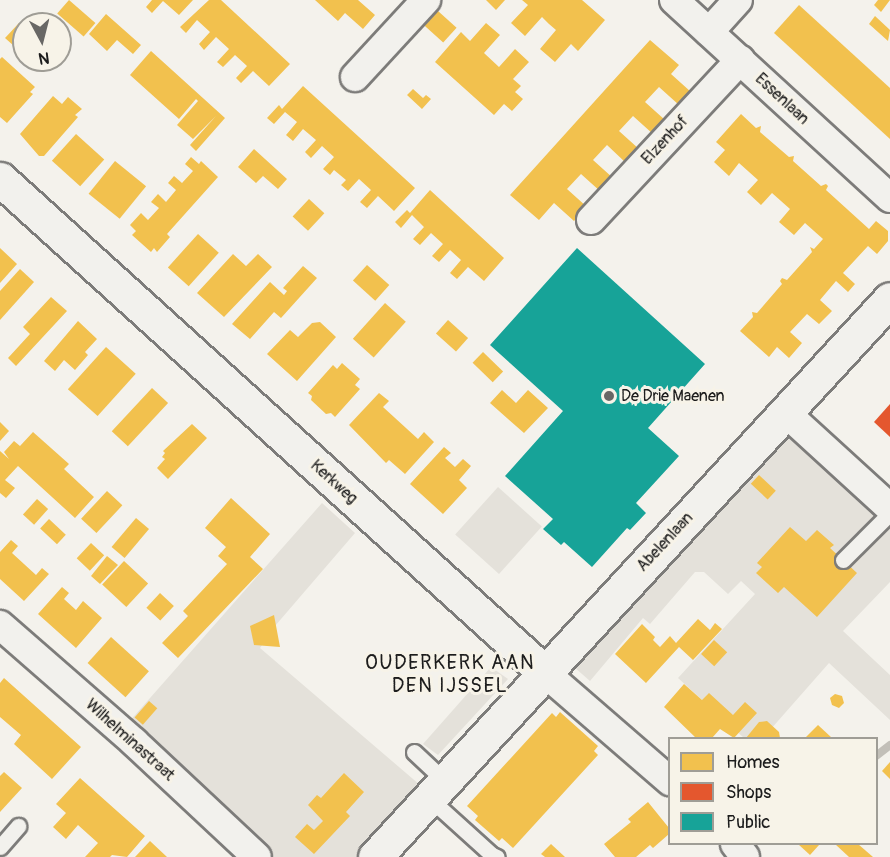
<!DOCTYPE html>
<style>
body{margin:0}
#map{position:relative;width:890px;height:857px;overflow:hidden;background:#f4f2ec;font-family:Pangolin,sans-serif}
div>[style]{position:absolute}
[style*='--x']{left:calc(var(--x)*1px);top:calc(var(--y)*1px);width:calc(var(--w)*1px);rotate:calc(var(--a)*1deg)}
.green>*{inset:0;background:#e4e1da;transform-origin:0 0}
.homes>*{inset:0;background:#f2c14e;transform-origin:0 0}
.shops>*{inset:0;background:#e4572e}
.public>*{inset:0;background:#17a398}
.stream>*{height:8px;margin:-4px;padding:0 4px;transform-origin:4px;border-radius:4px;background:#c2bfb8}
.roads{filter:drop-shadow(2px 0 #7d7c7a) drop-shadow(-2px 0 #7d7c7a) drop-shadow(0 2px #7d7c7a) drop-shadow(0 -2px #7d7c7a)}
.lane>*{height:15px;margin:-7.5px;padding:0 7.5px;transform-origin:7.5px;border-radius:7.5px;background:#f2f1ed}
.street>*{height:28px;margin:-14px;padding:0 14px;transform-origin:14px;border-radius:14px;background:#f2f1ed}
.secondary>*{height:33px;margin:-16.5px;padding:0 16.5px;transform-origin:16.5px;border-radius:16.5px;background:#f2f1ed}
.dots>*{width:16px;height:16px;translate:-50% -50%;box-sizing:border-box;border:3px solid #f7f3e8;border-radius:50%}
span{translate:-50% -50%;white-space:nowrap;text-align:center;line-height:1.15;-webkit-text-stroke:6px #f7f3e8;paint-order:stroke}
.street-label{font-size:16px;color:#1c1c1c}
.poi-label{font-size:16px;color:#1c1c1c}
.left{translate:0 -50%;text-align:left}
.quarter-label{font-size:20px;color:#1c1c1c;letter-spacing:1.5px}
.legend{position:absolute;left:668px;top:737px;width:210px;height:108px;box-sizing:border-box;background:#f7f3e8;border:2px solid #9f9d96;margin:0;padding:8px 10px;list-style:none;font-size:18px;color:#1c1c1c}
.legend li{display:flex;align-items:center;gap:12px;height:30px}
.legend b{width:30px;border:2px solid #9f9d96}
.north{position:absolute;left:12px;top:12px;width:60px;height:60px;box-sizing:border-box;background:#f7f3e8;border:2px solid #9f9d96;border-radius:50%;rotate:173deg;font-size:16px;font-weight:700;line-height:24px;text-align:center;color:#1c1c1c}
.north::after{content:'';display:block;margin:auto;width:21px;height:27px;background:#686765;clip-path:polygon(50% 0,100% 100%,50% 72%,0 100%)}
</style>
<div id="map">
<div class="green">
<i style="clip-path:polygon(782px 434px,792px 434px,890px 523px,890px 582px,843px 631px,890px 675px,890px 720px,829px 663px,763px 738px,744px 738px,678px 678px,755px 594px,741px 581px,728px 594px,704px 572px,695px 572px,650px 624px,643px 618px,590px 681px,574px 667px,586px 649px)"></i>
<i style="left:498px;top:487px;width:59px;height:64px;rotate:42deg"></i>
<i style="clip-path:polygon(322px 503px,355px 533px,275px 626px,260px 648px,420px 785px,357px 857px,271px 857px,128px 723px)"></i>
<i style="clip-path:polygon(491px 667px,508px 679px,438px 755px,423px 744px)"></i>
</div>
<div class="homes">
<i style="left:69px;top:0;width:35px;height:18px;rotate:41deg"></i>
<i style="clip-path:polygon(152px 0,193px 0,179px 15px,163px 1px,152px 13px,146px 7px)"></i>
<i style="clip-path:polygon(209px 0,221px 0,290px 64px,269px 86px,253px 71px,241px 83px,236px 78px,247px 66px,235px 55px,223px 67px,217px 62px,229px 49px,216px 37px,204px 50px,199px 44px,210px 32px,197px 20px,186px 33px,180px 27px)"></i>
<i style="clip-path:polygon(315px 0,358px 0,375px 15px,363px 29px,345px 13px,338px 21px)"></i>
<i style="clip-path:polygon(486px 0,505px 0,496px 10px)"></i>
<i style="clip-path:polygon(522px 0,582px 0,605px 20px,578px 51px,571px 44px,555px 62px,540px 49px,556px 30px,549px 24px,542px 17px,525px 36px,511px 23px,528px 5px)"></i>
<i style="clip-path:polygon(878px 0,890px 0,881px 12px,874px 5px)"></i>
<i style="clip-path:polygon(799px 5px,890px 88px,890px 139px,774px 33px)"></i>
<i style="left:438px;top:11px;width:25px;height:20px;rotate:42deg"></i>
<i style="clip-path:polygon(106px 14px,141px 45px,133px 54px,117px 40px,107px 51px,89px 34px)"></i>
<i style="clip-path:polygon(875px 16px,890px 30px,888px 41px,869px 24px)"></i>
<i style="clip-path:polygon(19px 23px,24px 28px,24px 36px,14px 46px,5px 38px)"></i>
<i style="clip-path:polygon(486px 23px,500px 35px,484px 53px,499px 67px,515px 49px,529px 62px,513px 79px,521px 86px,515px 92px,523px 99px,512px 111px,504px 104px,494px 115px,435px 62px,461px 32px,470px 41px)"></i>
<i style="clip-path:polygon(650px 40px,679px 65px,671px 74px,691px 92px,679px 105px,659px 87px,645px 102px,665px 120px,653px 134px,633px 116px,619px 131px,639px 149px,626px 163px,607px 145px,593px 160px,613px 178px,601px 192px,581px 174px,567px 189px,587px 207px,574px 221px,554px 203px,539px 220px,510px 195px)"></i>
<i style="clip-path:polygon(151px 51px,225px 118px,196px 151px,190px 145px,216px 116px,193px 139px,177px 125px,198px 101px,196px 99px,179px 119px,130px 75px)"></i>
<i style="clip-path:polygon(2px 57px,35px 87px,30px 92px,33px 94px,7px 123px,0 117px,0 59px)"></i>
<i style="clip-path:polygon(303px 86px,415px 188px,394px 211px,378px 196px,367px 208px,360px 202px,371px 190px,359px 179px,348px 191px,341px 185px,346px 180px,334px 170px,330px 175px,323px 169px,334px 157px,322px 146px,311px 158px,305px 152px,316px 140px,303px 129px,293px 141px,286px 135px,297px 122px,285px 112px,274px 124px,267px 118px,279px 105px,282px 109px)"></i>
<i style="clip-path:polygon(413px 89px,423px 98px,426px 95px,431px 99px,422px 109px,407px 95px)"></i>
<i style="clip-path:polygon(53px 96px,62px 104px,68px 97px,82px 109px,75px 115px,78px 117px,44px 156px,39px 156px,20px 134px)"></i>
<i style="clip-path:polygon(741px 114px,756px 128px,761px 126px,760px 132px,789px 157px,794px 156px,793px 161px,821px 186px,826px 184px,828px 186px,826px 190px,869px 229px,876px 221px,888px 231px,888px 241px,877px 254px,868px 246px,843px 273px,855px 284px,848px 292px,836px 281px,820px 300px,832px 311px,819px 324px,807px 314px,790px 332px,802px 343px,789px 358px,777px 347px,769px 357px,740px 331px,753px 317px,752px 312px,757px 313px,782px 284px,780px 281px,782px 278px,787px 280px,812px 252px,810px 247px,814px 249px,823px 239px,805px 223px,794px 235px,779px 222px,790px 209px,772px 193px,761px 205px,747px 192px,758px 180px,739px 163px,729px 176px,714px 162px,725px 150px,716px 142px)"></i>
<i style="left:76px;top:134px;width:38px;height:36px;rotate:42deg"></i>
<i style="clip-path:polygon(254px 149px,287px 179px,278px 189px,263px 176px,256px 183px,238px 167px)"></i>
<i style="clip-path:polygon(191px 157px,199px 164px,201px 161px,218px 177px,167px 234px,170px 237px,157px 252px,154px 248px,151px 252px,132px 235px,136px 231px,130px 225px,141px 213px,148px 220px,159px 208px,151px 202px,158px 194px,166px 202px,176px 190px,168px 183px,174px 176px,182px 183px,193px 171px,185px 164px)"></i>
<i style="left:115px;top:161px;width:40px;height:42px;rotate:39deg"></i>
<i style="clip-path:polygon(430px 190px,504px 258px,484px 281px,468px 267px,457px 279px,450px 273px,461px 260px,450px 250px,439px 262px,432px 256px,443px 244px,431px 233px,420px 245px,413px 239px,424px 227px,412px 215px,401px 228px,395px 222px,407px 210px,410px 213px)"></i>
<i style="left:309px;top:199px;width:21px;height:24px;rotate:43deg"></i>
<i style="left:198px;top:234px;width:28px;height:45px;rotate:42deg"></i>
<i style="clip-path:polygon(0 248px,17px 264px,0 283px)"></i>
<i style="clip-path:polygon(233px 254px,246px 266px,258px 254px,272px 267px,224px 317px,197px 293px)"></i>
<i style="left:367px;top:265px;width:30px;height:21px;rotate:42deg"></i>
<i style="clip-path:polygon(303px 266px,317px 278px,281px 318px,274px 312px,250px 339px,232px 324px,270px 282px,284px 295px,287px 291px,283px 288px)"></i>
<i style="clip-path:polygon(20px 269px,34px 282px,0 320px,0 291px)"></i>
<i style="clip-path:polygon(51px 297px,67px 311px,16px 366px,8px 358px,30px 334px,23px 327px)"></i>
<i style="left:385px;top:303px;width:28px;height:48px;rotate:42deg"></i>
<i style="left:448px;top:320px;width:27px;height:18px;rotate:42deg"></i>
<i style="clip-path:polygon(78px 321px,97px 339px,85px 352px,88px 355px,75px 370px,64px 360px,55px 371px,44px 361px)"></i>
<i style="clip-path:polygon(320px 322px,336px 337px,297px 381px,267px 354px,290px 330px,298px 337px,312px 323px)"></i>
<i style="left:106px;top:347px;width:40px;height:57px;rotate:42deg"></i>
<i style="left:483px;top:352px;width:28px;height:15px;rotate:44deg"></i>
<i style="clip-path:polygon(342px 363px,360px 379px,355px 385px,360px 389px,335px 417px,331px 413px,326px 414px,311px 400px,312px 396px,308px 393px,333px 365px,337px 369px)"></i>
<i style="left:152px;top:388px;width:22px;height:59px;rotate:43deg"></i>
<i style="clip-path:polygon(502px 390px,516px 403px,528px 390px,548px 408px,524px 433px,490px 403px)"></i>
<i style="clip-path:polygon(379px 393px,389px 401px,383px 407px,418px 439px,424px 432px,434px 442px,405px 474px,389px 460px,386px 463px,349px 425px)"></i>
<i style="clip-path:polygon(0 422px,9px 431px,0 441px)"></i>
<i style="clip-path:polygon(192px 424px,207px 438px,168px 479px,157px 468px,165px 459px,162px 457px,165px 453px,163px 451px)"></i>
<i style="clip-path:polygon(33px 432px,69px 464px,64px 469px,94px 497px,75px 518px,18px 466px,5px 480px,15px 488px,6px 498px,0 493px,0 451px,9px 459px,4px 452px,14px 441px,20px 446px)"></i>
<i style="clip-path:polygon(444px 447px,451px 453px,445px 458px,455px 467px,463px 459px,471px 466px,459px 480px,467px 488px,443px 514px,410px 484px)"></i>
<i style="left:759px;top:475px;width:23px;height:12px;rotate:43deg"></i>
<i style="left:107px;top:491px;width:21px;height:38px;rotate:43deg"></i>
<i style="clip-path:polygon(231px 498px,270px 534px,250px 557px,263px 569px,178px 658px,162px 643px,188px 616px,183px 611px,227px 564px,218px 556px,226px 547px,205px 528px)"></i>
<i style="left:37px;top:499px;width:15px;height:21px;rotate:42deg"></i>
<i style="left:136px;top:518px;width:17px;height:38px;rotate:40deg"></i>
<i style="left:49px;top:519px;width:23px;height:13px;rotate:43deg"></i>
<i style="clip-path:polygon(790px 527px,806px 541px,817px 530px,834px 545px,830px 548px,857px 573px,817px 617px,784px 587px,778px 593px,756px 573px,762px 567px,757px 563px)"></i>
<i style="clip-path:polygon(11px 540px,18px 546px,12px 553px,36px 575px,42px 568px,49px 574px,24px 601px,0 579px,0 552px)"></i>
<i style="left:91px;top:543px;width:18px;height:21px;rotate:43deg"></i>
<i style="clip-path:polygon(107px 556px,118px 565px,100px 584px,91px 576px)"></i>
<i style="left:124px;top:561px;width:33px;height:32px;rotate:43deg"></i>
<i style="clip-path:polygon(62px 587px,69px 593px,64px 599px,76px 610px,83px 601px,102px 618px,76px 648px,38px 614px)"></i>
<i style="left:160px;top:593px;width:19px;height:20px;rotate:43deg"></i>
<i style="clip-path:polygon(274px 615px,280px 647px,254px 645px,250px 626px)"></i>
<i style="clip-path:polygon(698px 619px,710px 630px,715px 623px,722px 629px,693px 660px,679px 647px,646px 683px,615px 654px,642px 624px,655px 637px,653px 640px,660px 647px,670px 636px,676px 643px)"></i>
<i style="left:111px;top:637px;width:51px;height:35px;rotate:42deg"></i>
<i style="left:714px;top:640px;width:18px;height:19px;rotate:43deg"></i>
<i style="clip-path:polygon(4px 678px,81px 747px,52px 779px,14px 744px,21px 735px,0 717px,0 683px)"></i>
<i style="clip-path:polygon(684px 684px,702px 700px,709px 693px,733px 715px,745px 702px,757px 713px,734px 738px,720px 729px,712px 738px,696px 738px,664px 707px)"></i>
<i style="clip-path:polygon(835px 694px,842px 696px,844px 703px,839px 708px,832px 705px,830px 698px)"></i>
<i style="left:149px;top:701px;width:11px;height:22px;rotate:41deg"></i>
<i style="clip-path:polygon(560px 712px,598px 746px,594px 751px,598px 755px,513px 848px,502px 838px,499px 841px,475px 820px,478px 816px,467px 806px,552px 713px,556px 717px)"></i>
<i style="clip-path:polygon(767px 721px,779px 732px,780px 738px,746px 738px,759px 722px)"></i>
<i style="clip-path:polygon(818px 725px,832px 738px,805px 738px)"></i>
<i style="clip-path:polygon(890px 762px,890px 779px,882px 771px)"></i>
<i style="clip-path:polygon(4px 772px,22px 788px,0 812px,0 776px)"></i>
<i style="clip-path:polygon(344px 773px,364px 792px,346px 812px,350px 816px,314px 854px,295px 837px,307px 824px,314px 830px,323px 821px,308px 805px,317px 795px,321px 798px)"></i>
<i style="clip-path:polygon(80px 778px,145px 836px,127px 857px,112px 855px,110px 857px,85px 857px,98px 843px,78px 825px,66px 839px,53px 827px,66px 813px,56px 804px)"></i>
<i style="clip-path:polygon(648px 802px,669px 828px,669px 834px,653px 848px,650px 845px,636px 857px,615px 857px,604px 844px,631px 822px,628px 819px)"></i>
<i style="clip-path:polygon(150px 841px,167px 857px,135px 857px)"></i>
<i style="clip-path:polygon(551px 844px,565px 857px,545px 857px,541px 854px)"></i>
<i style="clip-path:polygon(798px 844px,817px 844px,819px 845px,810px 855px)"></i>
<i style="clip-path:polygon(835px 844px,858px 844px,873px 857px,849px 857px)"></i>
</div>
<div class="shops">
<i style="clip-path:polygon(890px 404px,890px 437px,874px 422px)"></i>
</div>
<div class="public">
<i style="clip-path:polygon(577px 248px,705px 364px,648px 428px,679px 456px,636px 503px,646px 513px,630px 530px,627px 528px,592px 567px,564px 542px,561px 545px,543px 529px,553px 519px,505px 476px,563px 411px,490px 345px)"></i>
</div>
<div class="stream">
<i style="--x:876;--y:756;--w:18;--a:-38"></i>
</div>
<div class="roads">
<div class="lane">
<i style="--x:843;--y:560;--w:66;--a:-45"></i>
<i style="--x:414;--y:752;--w:42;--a:43.1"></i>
<i style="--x:429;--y:798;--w:85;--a:42.1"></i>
<i style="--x:492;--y:855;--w:5;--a:22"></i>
<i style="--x:0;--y:847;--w:28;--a:-49"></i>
</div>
<div class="street">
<i style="--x:674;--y:0;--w:293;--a:42.5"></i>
<i style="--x:709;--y:32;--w:43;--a:-47.8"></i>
<i style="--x:355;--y:77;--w:105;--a:-47.3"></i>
<i style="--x:591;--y:220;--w:219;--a:-47"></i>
<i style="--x:786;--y:413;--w:141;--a:42.4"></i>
<i style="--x:0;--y:625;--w:178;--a:41.1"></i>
<i style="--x:134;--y:742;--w:168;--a:43.1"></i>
<i style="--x:544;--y:672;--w:167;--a:40.9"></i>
<i style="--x:735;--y:844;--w:16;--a:52"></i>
</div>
<div class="secondary">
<i style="--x:0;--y:179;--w:734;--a:42.18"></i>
<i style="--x:375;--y:857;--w:759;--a:-47.29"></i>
</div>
</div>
<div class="dots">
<i style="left:609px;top:396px;background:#686765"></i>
</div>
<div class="street-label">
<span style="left:782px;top:99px;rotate:43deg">Essenlaan</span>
<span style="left:665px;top:140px;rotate:-47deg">Elzenhof</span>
<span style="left:334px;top:482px;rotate:42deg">Kerkweg</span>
<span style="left:665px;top:542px;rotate:-47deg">Abelenlaan</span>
<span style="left:130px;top:740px;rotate:42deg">Wilhelminastraat</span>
</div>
<div class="poi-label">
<span class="left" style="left:621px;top:396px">De Drie Maenen</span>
</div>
<div class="quarter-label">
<span style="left:450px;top:674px">OUDERKERK AAN<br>DEN IJSSEL</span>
</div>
<ul class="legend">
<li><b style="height:16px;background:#f2c14e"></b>Homes</li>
<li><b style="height:16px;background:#e4572e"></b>Shops</li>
<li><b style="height:16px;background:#17a398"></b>Public</li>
</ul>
<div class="north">N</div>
</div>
